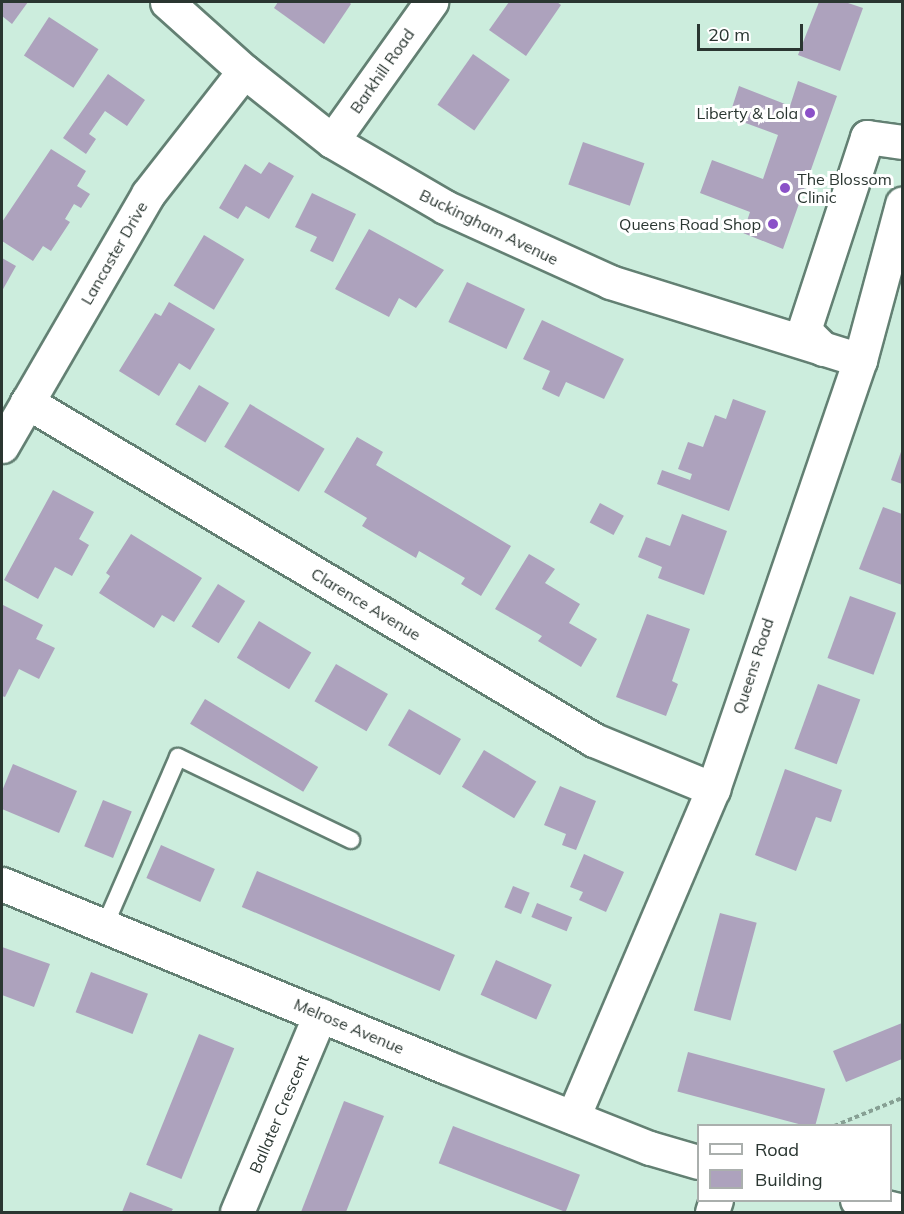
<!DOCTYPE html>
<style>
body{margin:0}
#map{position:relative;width:904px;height:1214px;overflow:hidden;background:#cceddd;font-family:Mulish,sans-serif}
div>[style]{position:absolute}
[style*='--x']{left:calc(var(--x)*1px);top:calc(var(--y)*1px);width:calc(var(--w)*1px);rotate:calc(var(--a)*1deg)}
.building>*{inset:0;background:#ada2bd;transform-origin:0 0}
.path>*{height:4px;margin-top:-2px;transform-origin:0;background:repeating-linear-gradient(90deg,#87a094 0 4.5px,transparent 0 7.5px)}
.roads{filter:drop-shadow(2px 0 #638073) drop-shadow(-2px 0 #638073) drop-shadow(0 2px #638073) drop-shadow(0 -2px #638073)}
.service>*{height:16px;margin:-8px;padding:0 8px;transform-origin:8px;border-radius:8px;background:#fff}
.minor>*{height:33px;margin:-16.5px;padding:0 16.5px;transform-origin:16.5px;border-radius:16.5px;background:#fff}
.dots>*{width:16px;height:16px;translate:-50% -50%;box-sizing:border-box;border:3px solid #fff;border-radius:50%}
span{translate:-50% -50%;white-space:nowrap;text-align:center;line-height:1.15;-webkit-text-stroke:6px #fff;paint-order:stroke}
.street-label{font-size:16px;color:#2a3631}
.poi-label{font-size:16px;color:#2a3631}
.right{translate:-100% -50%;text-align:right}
.left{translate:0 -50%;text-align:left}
.frame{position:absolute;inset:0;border:3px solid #2a3631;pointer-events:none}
.legend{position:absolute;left:697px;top:1124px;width:195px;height:78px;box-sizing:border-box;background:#fff;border:2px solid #aaafad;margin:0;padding:8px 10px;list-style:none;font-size:18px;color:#2a3631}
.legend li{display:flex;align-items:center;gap:12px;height:30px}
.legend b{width:30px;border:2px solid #aaafad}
.scale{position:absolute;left:697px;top:24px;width:106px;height:27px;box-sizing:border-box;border:3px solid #2a3631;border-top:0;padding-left:8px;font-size:18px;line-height:21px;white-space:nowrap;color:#2a3631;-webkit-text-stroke:4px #fff;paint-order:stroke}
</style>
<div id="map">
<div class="building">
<i style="clip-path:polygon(2px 2px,28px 2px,12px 24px,2px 16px)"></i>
<i style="clip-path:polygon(278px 2px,349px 2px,351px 4px,324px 44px,274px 8px)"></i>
<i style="clip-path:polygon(509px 2px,557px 2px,561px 5px,526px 56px,489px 30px)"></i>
<i style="clip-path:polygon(819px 2px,845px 2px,863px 8px,840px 71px,798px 55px)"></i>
<i style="left:49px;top:17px;width:59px;height:46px;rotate:33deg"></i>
<i style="left:473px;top:54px;width:45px;height:62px;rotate:35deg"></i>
<i style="clip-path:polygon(108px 74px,145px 100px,127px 126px,105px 111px,89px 134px,96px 139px,86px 154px,63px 138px)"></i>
<i style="clip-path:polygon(798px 81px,837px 96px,783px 249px,743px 233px,750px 212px,700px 193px,712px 160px,763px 179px,778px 135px,729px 117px,739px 86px,790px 106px)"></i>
<i style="left:583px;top:142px;width:65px;height:45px;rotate:19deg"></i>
<i style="clip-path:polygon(51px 149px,86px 171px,77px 186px,90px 194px,81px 208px,74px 204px,65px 219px,70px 222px,51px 251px,43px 246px,33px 261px,2px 241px,2px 222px)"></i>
<i style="clip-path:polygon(269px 162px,294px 176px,269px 219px,246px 206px,238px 219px,219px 208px,245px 164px,261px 174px)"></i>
<i style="clip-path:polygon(312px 193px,356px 214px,333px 262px,310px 251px,317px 237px,295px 227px)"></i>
<i style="clip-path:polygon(369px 229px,444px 270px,416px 308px,399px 298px,389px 317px,335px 289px)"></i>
<i style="left:204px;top:235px;width:47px;height:59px;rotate:31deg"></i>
<i style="clip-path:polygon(2px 258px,16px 266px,2px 291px)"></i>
<i style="left:467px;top:282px;width:64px;height:44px;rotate:25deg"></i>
<i style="clip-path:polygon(169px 302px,215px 329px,190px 370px,179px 363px,159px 396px,119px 371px,155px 313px,161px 316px)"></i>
<i style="clip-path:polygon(542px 320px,624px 359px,604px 399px,566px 382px,559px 397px,542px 389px,550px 371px,523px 359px)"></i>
<i style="left:199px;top:385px;width:35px;height:46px;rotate:31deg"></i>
<i style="clip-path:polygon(733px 399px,766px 411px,729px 511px,657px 484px,662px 470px,690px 480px,692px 474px,678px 469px,688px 442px,703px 447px,715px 415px,726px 419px)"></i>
<i style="left:250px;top:404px;width:87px;height:50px;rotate:31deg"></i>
<i style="clip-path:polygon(357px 437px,383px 452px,376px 465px,511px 546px,481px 596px,461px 584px,465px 578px,419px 551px,416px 558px,362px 526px,367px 518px,324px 492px)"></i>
<i style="clip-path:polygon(902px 449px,902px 484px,891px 480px)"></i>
<i style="clip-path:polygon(53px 490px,94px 512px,79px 539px,89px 545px,72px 576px,55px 567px,38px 599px,4px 580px)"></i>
<i style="left:600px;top:503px;width:27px;height:22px;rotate:28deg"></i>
<i style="clip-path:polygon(883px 507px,902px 514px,902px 585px,859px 569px)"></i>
<i style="clip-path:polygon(682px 514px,727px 531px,704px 595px,658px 578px,662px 567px,638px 557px,646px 537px,670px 546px)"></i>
<i style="clip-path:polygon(131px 534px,202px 578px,174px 622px,162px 615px,154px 628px,99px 593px,110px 576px,106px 573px)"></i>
<i style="clip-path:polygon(529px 554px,555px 569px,545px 583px,580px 604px,569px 623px,597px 639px,581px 667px,538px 641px,542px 636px,495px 609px)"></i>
<i style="left:218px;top:584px;width:32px;height:50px;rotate:32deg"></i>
<i style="left:850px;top:596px;width:49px;height:66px;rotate:20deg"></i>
<i style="clip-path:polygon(3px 605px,43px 625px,36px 639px,55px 648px,39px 679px,19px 669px,5px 697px,2px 696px)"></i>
<i style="clip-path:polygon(647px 614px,690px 629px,672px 681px,678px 684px,666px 716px,616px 697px)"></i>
<i style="left:259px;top:621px;width:61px;height:43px;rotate:31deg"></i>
<i style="left:336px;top:664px;width:60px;height:43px;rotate:30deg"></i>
<i style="left:818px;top:684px;width:45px;height:69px;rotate:20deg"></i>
<i style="left:205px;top:699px;width:132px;height:29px;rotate:31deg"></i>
<i style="left:409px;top:709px;width:60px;height:42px;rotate:30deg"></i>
<i style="left:484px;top:750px;width:61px;height:43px;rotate:31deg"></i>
<i style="clip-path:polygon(13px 764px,77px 791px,59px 833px,2px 809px,2px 791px)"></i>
<i style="clip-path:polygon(785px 769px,842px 790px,831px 822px,816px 817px,796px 871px,755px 855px)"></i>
<i style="clip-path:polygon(560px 786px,596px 801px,576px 850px,562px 845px,566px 834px,544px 825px)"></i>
<i style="left:103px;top:800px;width:31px;height:50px;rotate:22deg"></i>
<i style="left:161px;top:845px;width:59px;height:36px;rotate:24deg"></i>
<i style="clip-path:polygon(584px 854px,624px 872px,606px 912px,579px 900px,583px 892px,570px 887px)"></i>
<i style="left:257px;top:871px;width:215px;height:39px;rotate:23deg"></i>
<i style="left:513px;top:886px;width:18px;height:23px;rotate:22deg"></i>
<i style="left:537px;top:903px;width:38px;height:15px;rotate:22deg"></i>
<i style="left:720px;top:913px;width:38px;height:101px;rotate:15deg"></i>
<i style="clip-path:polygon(2px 947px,50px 964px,34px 1007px,2px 995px)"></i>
<i style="left:496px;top:960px;width:61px;height:38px;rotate:24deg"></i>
<i style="left:91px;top:972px;width:61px;height:43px;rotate:21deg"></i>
<i style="clip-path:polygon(902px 1023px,902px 1059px,846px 1082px,833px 1051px)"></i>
<i style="left:199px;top:1034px;width:38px;height:141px;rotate:22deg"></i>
<i style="left:688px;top:1052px;width:142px;height:41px;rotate:15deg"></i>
<i style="clip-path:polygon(344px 1101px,384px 1116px,346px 1212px,301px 1212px)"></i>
<i style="left:453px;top:1126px;width:136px;height:40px;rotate:21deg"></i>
<i style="clip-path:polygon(130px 1192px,173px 1209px,171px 1212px,122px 1212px)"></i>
</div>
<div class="path">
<i style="--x:834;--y:1126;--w:74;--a:-22.4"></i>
</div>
<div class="roads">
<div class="service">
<i style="--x:105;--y:925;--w:183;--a:-66.5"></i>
<i style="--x:178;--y:757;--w:192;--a:25.6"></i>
</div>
<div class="minor">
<i style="--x:167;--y:2;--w:103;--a:41.9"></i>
<i style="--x:244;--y:71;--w:112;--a:38.5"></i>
<i style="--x:332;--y:141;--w:131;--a:30.3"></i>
<i style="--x:445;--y:207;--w:181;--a:24.4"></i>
<i style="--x:610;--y:282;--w:262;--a:17.3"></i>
<i style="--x:332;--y:141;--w:171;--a:-54.5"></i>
<i style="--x:823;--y:349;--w:27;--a:-135"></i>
<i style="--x:804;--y:330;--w:203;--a:-71.9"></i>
<i style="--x:867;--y:137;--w:35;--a:8"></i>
<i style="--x:27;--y:402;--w:660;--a:30.8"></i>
<i style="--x:594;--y:740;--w:129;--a:22.4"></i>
<i style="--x:2;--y:446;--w:291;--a:-59.9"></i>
<i style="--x:148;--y:194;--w:156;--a:-52"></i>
<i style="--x:2;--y:884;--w:480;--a:22.4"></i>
<i style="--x:446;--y:1067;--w:219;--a:21.7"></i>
<i style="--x:650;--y:1148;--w:50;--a:16.3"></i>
<i style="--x:573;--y:1117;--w:357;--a:-66.9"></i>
<i style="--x:713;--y:789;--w:453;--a:-71.1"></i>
<i style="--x:860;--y:360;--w:162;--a:-74.9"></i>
<i style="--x:857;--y:1200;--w:46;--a:13.7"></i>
<i style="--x:237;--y:1212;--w:214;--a:-67.2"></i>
<i style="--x:712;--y:1212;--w:13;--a:-72"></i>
</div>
</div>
<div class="dots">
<i style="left:810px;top:113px;background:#8b51c8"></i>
<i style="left:785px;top:188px;background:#8b51c8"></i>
<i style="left:773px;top:224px;background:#8b51c8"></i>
</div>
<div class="street-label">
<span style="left:382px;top:71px;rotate:-55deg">Barkhill Road</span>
<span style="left:489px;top:227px;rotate:26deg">Buckingham Avenue</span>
<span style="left:114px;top:253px;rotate:-60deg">Lancaster Drive</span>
<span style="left:366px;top:604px;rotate:31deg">Clarence Avenue</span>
<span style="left:753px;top:666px;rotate:-72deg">Queens Road</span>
<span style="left:349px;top:1026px;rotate:23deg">Melrose Avenue</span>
<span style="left:279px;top:1114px;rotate:-67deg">Ballater Crescent</span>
</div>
<div class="poi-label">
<span class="right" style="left:798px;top:113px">Liberty &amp; Lola</span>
<span class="left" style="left:797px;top:188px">The Blossom<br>Clinic</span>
<span class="right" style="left:761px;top:224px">Queens Road Shop</span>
</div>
<div class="frame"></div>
<ul class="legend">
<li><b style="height:8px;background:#fff"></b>Road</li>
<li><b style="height:16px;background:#ada2bd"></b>Building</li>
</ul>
<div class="scale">20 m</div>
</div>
